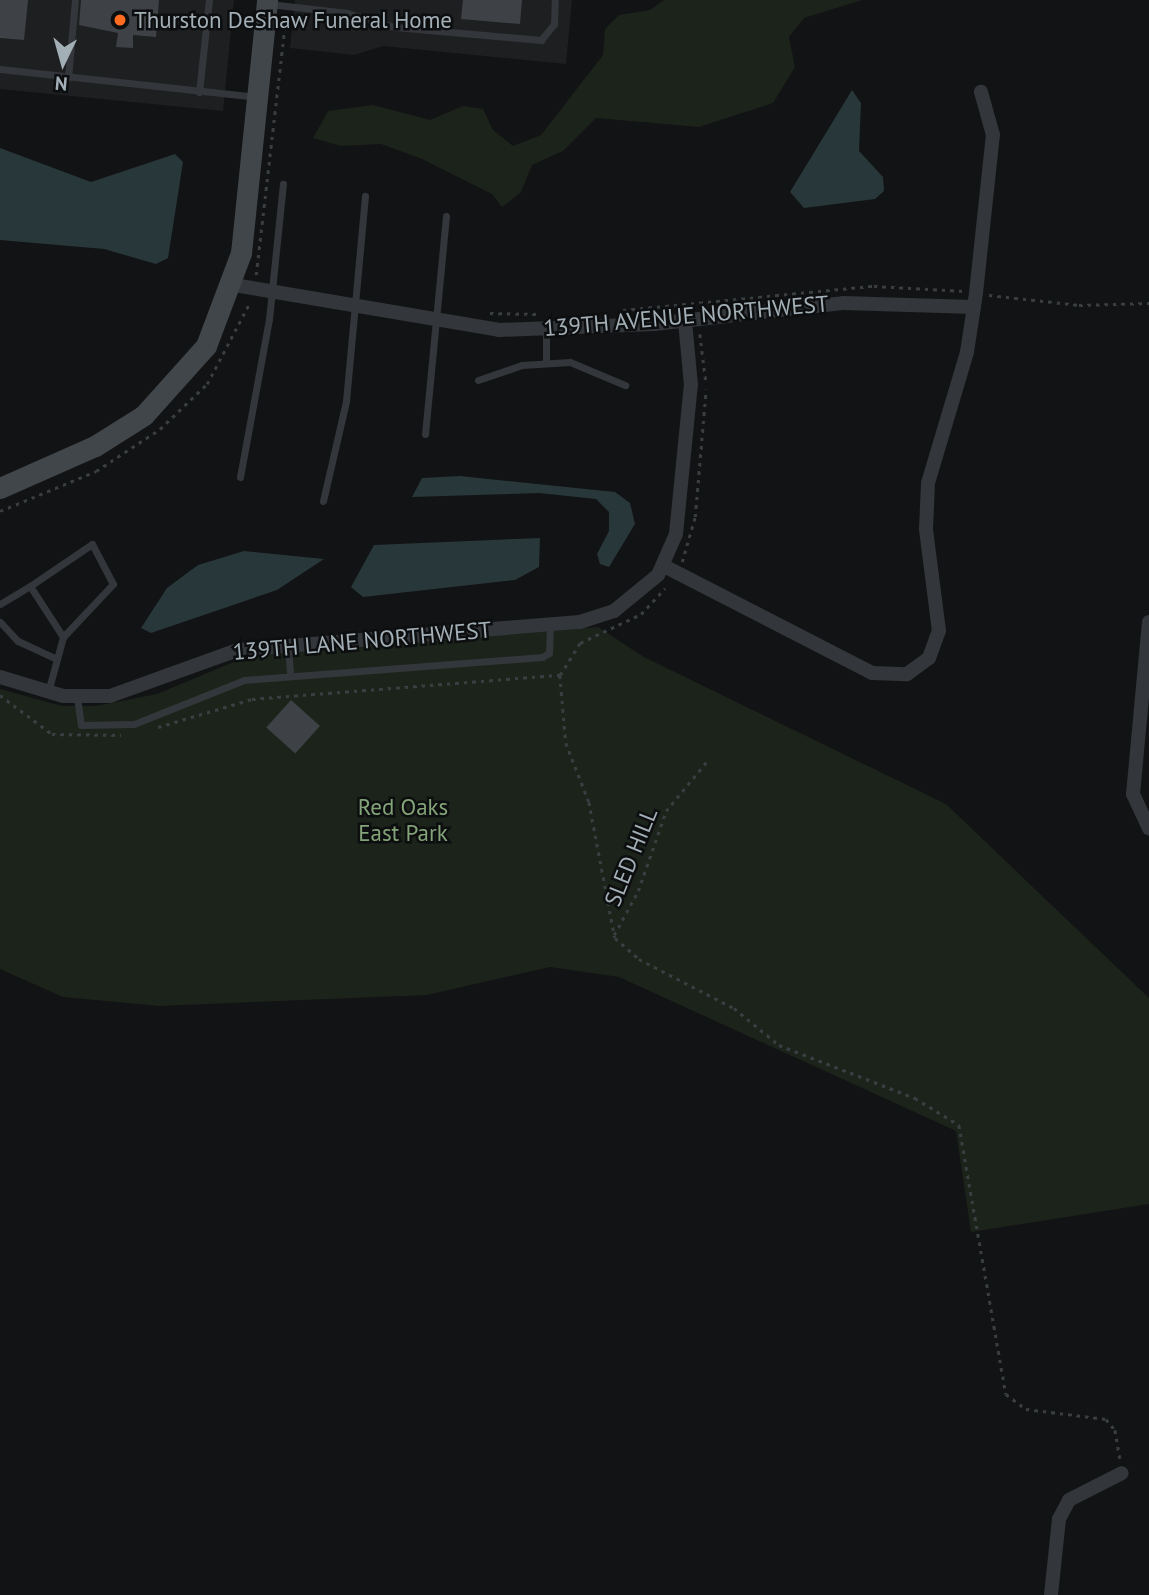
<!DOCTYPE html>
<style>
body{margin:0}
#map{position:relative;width:1149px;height:1595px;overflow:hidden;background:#121314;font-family:"PT Sans",sans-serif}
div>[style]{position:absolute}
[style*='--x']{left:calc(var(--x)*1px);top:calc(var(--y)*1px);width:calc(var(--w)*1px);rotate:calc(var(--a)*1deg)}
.built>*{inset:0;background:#1e1f21}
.green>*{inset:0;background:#1c231a}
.water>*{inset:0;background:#283739}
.building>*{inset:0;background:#3e4145;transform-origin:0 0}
.path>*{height:2.5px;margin-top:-1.25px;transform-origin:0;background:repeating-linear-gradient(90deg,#393e41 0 3.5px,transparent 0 8.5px)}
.lane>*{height:7px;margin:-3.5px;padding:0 3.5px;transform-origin:3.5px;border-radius:3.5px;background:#33363a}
.street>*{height:14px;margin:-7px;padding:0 7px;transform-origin:7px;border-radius:7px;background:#33363a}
.secondary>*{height:21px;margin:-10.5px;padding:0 10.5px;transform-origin:10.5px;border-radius:10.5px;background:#41464a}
.dots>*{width:19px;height:19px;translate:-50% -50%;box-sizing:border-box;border:4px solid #0d0e0f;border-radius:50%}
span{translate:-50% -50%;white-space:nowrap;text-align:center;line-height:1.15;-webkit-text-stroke:5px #0d0e0f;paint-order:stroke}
.poi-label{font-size:23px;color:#a3afb6}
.left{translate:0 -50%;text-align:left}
.street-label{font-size:23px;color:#a3afb6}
.park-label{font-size:23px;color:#83a378}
.north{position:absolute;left:28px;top:28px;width:70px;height:70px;-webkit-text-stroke:5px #0d0e0f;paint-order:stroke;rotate:185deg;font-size:19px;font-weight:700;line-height:28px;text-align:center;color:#a3afb6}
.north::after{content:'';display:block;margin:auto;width:24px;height:32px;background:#a3afb6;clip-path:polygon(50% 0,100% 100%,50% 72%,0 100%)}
</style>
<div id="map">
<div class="built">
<i style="clip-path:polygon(0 0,234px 0,223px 111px,0 89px)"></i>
<i style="clip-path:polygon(295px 0,572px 0,566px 64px,383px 46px,354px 55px,290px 48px)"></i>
</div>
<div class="green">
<i style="clip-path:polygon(664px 0,862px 0,804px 18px,789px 37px,795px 67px,773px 103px,699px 127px,596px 118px,563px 151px,532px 165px,521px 192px,502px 207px,492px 194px,422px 159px,381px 144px,341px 146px,313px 138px,328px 111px,373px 105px,430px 120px,463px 106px,483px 109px,493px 130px,513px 146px,541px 135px,603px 55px,605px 29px,619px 15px,650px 10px)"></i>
<i style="clip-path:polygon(598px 627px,644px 657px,946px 804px,1149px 998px,1149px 1204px,971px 1232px,956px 1131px,619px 977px,550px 967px,427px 995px,159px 1006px,63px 997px,0 969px,0 689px,62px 706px,96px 706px,157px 694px,248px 656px)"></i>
</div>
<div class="water">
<i style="clip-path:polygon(852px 90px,861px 103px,859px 151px,883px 177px,884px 191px,875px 199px,804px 208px,790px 192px)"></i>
<i style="clip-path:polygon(0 148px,91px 182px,175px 154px,183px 162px,168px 258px,156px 264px,104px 249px,0 240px)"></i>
<i style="clip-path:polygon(460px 476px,615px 492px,630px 503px,635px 524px,609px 567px,600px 564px,597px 554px,609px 531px,609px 512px,596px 499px,539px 493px,412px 497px,422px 478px)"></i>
<i style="clip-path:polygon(540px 538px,539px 567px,515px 580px,363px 597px,351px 587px,374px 545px)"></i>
<i style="clip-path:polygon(244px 551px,324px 559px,277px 590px,151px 633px,141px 628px,167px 588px,198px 565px)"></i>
</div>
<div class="building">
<i style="clip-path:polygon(0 0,28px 0,24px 40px,0 38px)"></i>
<i style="clip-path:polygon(81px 0,159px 0,156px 37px,133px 35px,133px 48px,116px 47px,118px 33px,79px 25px)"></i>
<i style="clip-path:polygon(463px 0,522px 0,520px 24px,461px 19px)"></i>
<i style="left:291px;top:700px;width:39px;height:37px;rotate:42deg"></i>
</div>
<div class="path">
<i style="--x:256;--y:275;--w:263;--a:-83.4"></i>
<i style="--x:989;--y:295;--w:91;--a:6.3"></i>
<i style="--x:1079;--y:305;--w:70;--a:-1.6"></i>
<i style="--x:623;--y:310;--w:252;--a:-5.5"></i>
<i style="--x:874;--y:286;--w:91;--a:3.1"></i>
<i style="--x:490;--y:313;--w:49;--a:1.2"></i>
<i style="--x:700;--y:334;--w:48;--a:82.9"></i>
<i style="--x:0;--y:511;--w:104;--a:-22.6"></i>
<i style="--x:96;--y:471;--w:77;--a:-33.3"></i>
<i style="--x:160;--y:429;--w:65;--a:-43.8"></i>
<i style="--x:207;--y:384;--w:93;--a:-62.3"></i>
<i style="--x:682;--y:562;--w:47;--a:-73.9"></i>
<i style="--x:695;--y:517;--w:128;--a:-85.1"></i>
<i style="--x:560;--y:675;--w:68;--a:85"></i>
<i style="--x:566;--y:743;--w:63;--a:68.7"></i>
<i style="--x:589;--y:802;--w:138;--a:79.2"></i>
<i style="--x:615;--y:938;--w:32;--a:41"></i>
<i style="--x:639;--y:959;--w:107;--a:27.3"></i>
<i style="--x:734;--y:1008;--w:58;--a:39.4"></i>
<i style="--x:779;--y:1045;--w:146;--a:21.3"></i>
<i style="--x:915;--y:1098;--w:52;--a:31.5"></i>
<i style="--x:959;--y:1125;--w:273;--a:80.1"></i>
<i style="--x:1006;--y:1394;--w:25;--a:37"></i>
<i style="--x:1026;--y:1409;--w:81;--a:7.1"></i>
<i style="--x:1106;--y:1419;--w:14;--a:51"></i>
<i style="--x:1115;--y:1430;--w:29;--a:80"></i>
<i style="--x:0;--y:695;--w:65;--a:36.9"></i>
<i style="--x:52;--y:734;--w:69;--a:0.8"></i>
<i style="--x:158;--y:727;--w:98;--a:-16.6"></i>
<i style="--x:252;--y:699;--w:309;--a:-4.5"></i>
<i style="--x:560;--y:675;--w:38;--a:-58"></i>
<i style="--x:580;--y:643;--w:68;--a:-25.4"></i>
<i style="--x:641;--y:614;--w:35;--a:-47"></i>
<i style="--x:614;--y:935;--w:50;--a:-61.4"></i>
<i style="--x:638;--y:891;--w:85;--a:-70.7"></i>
<i style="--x:666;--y:811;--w:66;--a:-50.5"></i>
</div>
<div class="lane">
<i style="--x:269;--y:4;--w:79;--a:6.6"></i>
<i style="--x:347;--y:13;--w:50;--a:16.3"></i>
<i style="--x:395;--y:27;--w:147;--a:5.1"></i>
<i style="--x:541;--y:40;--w:21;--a:-51"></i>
<i style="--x:554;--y:24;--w:24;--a:-88"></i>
<i style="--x:0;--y:69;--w:258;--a:6.2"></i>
<i style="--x:68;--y:78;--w:78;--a:-84.9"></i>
<i style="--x:199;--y:92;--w:93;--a:-83.8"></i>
<i style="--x:546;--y:330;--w:32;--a:90"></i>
<i style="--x:478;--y:380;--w:46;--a:-18.8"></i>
<i style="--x:522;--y:365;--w:48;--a:-3.6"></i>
<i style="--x:570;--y:362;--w:60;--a:22.7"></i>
<i style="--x:425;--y:434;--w:219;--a:-84.5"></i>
<i style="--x:240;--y:477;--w:161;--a:-79.6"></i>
<i style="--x:269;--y:319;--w:136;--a:-84.1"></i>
<i style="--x:323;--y:501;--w:103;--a:-77"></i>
<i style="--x:346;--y:401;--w:206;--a:-84.7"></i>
<i style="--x:0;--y:604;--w:35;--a:-31"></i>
<i style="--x:0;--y:622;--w:26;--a:47"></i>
<i style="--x:18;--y:641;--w:40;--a:25"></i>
<i style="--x:288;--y:645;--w:28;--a:86"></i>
<i style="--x:48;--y:692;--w:57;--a:-74.7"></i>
<i style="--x:63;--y:637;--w:73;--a:-46.7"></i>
<i style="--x:113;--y:584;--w:45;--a:-117.7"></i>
<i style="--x:92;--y:544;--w:75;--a:145.9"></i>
<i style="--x:30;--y:586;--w:61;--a:57.1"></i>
<i style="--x:77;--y:697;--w:28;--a:82"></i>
<i style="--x:81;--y:725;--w:53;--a:-1.1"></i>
<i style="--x:134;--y:724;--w:118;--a:-21.8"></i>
<i style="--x:244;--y:680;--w:299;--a:-4.4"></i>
<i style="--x:542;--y:657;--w:8;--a:-30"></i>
<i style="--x:549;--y:653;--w:28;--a:-88"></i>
</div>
<div class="street">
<i style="--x:234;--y:285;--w:269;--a:9.6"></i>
<i style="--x:499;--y:330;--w:155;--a:-2.2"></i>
<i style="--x:654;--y:324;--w:190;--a:-6.3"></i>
<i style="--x:843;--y:303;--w:131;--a:1.7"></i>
<i style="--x:664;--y:566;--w:234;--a:27.2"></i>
<i style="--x:872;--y:673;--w:35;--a:2"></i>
<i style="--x:907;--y:674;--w:27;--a:-36"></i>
<i style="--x:929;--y:658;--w:29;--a:-70"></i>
<i style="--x:939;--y:631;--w:103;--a:-97.3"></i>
<i style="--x:926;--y:529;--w:46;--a:-87.5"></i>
<i style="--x:928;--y:483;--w:137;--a:-73.4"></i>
<i style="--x:967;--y:352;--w:60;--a:-81.3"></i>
<i style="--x:976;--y:293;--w:159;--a:-83.9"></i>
<i style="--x:993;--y:135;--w:45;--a:-105.6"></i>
<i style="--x:1149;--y:622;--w:173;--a:95.3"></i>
<i style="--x:1133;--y:794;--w:38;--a:65"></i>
<i style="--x:0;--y:677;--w:66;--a:16.8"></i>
<i style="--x:63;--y:696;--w:47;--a:0"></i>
<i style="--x:110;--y:696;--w:136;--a:-19.8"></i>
<i style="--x:238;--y:650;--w:343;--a:-4.7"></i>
<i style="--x:580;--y:622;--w:36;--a:-18"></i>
<i style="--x:614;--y:611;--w:57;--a:-39.3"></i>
<i style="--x:658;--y:575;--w:45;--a:-66.3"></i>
<i style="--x:676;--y:534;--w:150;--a:-84.3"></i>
<i style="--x:691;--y:385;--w:64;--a:-95.4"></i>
<i style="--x:1051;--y:1595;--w:76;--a:-84"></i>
<i style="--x:1059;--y:1519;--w:21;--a:-62"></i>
<i style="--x:1069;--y:1500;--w:59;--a:-27"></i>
</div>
<div class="secondary">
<i style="--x:0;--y:488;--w:104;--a:-23.9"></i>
<i style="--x:95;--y:446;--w:58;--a:-32.3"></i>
<i style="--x:144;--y:415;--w:93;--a:-48.1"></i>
<i style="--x:206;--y:346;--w:99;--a:-69.4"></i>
<i style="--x:241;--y:253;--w:254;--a:-84.1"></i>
</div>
<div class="dots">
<i style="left:120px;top:20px;background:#ff6c20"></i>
</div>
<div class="poi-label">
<span class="left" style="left:134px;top:20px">Thurston DeShaw Funeral Home</span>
</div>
<div class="street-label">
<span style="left:686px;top:316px;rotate:-5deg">139TH AVENUE NORTHWEST</span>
<span style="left:362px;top:641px;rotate:-5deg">139TH LANE NORTHWEST</span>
<span style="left:631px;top:857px;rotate:-68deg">SLED HILL</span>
</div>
<div class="park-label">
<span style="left:403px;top:820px">Red Oaks<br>East Park</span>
</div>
<div class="north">N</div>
</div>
